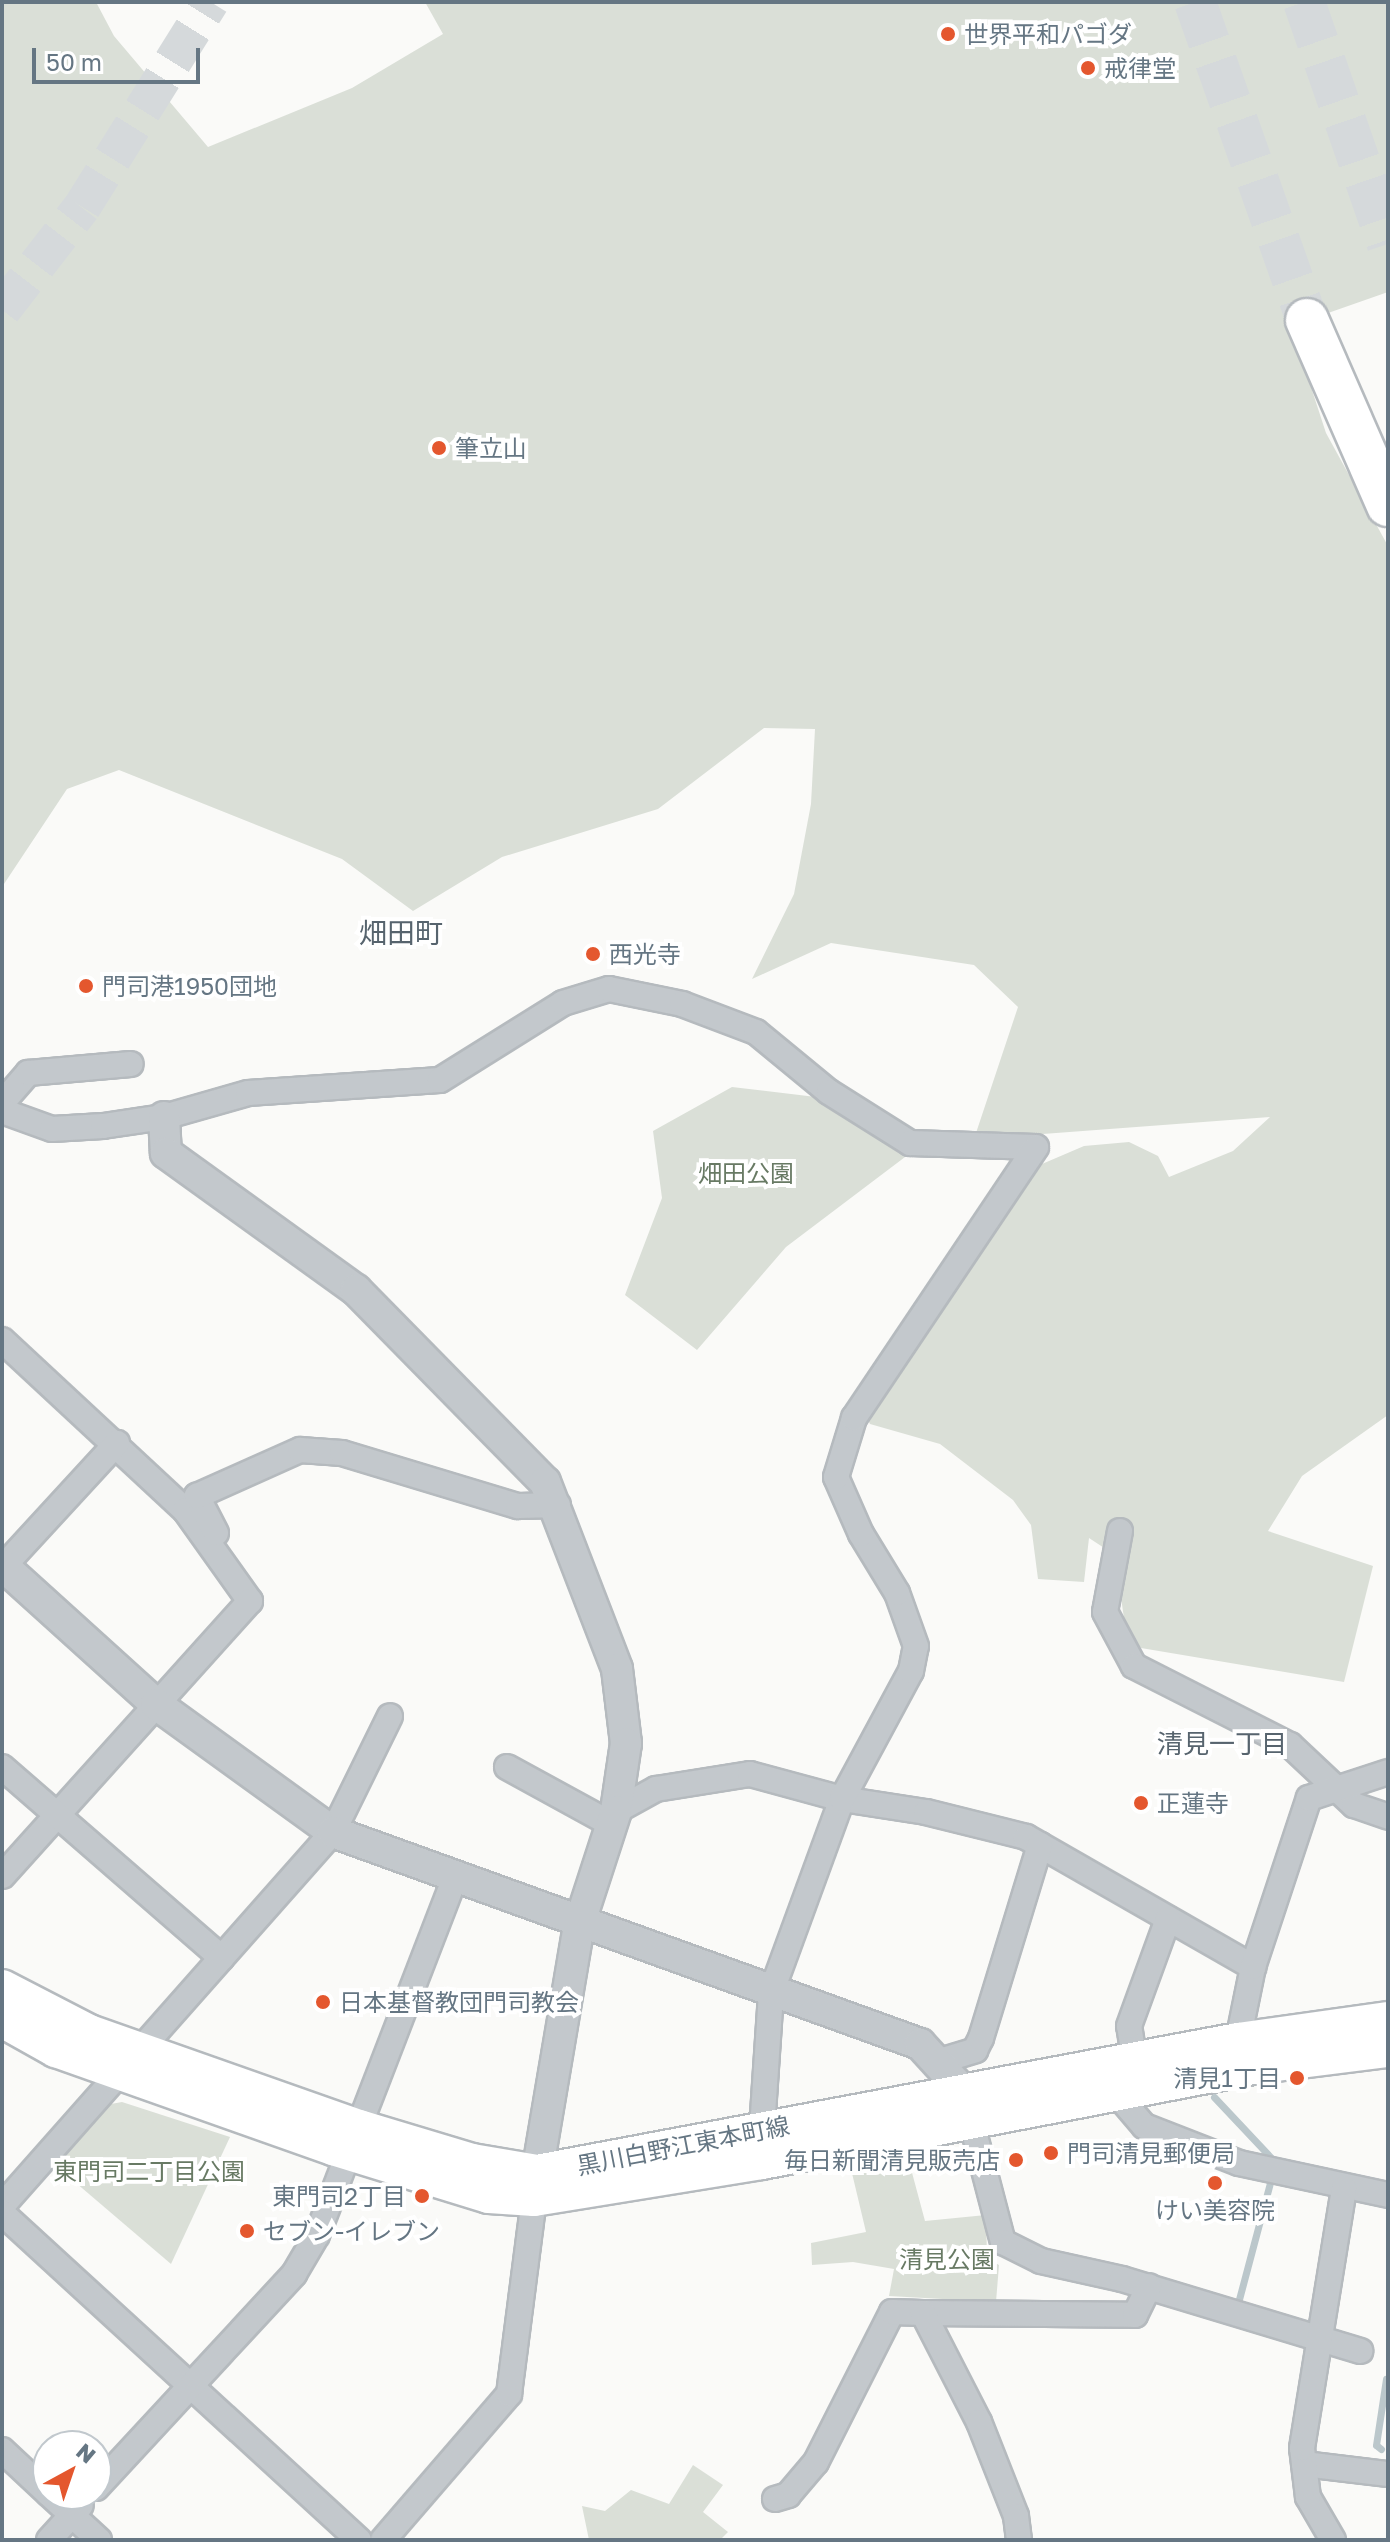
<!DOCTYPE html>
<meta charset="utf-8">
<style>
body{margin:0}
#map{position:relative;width:1390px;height:2542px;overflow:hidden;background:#fafaf8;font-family:"Golos Text","Noto Sans JP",sans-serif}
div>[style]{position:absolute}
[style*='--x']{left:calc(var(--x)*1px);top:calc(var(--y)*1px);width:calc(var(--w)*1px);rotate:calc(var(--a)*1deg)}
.green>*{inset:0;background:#dadfd7}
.stream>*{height:7px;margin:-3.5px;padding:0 3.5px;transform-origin:3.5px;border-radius:3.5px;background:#bbc7cb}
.trunk-tunnel>*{height:38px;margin-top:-19px;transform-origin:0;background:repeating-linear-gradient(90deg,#d5d9db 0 38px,transparent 0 57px)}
.motorway-tunnel>*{height:42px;margin-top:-21px;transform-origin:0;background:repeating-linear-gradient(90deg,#d5d9db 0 42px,transparent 0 63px)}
.roads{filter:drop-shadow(2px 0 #b5babe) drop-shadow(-2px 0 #b5babe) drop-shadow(0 2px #b5babe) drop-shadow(0 -2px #b5babe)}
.minor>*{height:24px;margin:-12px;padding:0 12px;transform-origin:12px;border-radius:12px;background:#c3c8cc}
.tertiary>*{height:30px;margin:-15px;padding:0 15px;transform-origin:15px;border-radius:15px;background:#c3c8cc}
.primary>*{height:36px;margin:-18px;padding:0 18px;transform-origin:18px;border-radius:18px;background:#fff}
.motorway>*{height:42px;margin:-21px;padding:0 21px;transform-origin:21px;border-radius:21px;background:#fff}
.dots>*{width:22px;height:22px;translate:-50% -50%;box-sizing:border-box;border:4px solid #fff;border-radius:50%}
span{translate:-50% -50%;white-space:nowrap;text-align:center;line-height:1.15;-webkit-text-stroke:8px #fff;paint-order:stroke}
.poi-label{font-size:24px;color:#657683}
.left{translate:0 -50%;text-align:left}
.right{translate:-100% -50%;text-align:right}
.park-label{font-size:24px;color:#687a64}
.street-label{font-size:24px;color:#657683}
.neighbourhood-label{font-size:26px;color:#57646e}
.quarter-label{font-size:28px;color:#57646e}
.frame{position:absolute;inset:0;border:4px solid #657683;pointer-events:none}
.north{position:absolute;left:32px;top:2430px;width:80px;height:80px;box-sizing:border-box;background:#fff;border:2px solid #c1c8cd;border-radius:50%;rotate:40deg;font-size:22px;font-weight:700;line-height:32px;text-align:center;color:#657683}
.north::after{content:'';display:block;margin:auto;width:28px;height:36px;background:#e4572e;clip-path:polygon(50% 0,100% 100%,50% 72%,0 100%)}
.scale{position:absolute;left:32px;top:48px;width:168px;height:36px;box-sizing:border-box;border:4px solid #657683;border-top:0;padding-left:10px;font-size:24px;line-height:28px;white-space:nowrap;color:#657683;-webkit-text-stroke:6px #fff;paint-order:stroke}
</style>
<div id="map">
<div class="green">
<i style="clip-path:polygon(2px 2px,96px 2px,114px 36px,208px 147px,352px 88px,443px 34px,425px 2px,1388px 2px,1388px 292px,1291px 326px,1326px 433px,1388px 546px,1388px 1415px,1302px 1476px,1268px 1531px,1373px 1566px,1344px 1682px,1141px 1648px,1126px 1632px,1118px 1577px,1124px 1561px,1089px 1538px,1084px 1582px,1038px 1579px,1031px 1525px,1013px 1500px,940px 1444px,870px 1424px,866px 1416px,1035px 1167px,1084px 1146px,1129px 1142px,1158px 1156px,1169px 1177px,1233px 1151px,1270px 1117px,974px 1139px,1018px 1007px,974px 965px,831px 943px,752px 979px,794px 894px,811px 804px,815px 729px,764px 728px,658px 809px,502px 857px,413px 911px,342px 859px,119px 770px,67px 789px,2px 887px)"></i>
<i style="clip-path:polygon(732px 1087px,816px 1097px,909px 1154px,786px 1247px,697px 1350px,625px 1295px,662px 1198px,653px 1131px)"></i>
<i style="clip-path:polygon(122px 2102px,230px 2137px,171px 2264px,55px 2165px,111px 2104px)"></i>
<i style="clip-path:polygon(907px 2154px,925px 2221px,986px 2215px,987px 2258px,999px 2265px,996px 2302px,889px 2296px,894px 2269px,853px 2262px,812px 2265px,811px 2243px,866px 2232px,851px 2169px)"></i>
<i style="clip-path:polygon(693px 2465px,723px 2485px,703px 2512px,728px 2532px,720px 2540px,589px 2540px,582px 2506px,605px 2511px,631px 2490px,669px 2504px)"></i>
</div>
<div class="stream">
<i style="--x:1214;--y:2097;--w:91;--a:46.8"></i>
<i style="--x:1238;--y:2303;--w:124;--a:-75.1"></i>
<i style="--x:1381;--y:2449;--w:6;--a:-141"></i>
<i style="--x:1376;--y:2445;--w:67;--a:-81.4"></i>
</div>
<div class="trunk-tunnel">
<i style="--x:2;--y:310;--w:130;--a:-52.2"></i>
<i style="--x:82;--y:207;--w:242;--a:-58"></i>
</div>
<div class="motorway-tunnel">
<i style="--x:1195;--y:2;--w:337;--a:70.6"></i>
<i style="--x:1304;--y:2;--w:256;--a:70.9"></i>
</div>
<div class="roads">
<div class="minor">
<i style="--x:2;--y:1103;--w:40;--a:-49"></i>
<i style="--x:28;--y:1073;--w:103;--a:-5"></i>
<i style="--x:2;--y:1111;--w:53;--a:19.8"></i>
<i style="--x:52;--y:1129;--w:51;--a:-3.4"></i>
<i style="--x:103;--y:1126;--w:62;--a:-8.4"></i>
<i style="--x:164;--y:1117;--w:87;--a:-15.9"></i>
<i style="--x:248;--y:1093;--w:192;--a:-3.9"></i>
<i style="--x:440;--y:1080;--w:145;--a:-32"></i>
<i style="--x:563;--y:1003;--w:48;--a:-16.9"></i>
<i style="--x:609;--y:989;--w:75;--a:11.6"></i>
<i style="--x:682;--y:1004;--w:79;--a:20.7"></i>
<i style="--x:756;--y:1032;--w:94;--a:39.4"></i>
<i style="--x:829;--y:1092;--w:96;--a:32.2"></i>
<i style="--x:910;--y:1143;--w:126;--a:1.8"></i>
<i style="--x:2;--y:1340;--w:250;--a:42.9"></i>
<i style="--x:185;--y:1510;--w:112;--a:54.5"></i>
<i style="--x:250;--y:1601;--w:370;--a:132"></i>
<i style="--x:1120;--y:1531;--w:82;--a:100.5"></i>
<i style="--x:1105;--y:1612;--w:61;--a:61.8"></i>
<i style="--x:1134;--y:1666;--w:175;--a:26.9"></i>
<i style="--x:1290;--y:1745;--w:88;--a:43.2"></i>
<i style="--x:1354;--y:1805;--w:36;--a:19"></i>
<i style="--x:216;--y:1533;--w:42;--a:-117.2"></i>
<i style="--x:197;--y:1496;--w:113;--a:-24.1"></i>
<i style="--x:300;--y:1450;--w:42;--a:4.1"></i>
<i style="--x:342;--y:1453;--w:184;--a:16.8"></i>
<i style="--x:518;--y:1506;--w:40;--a:-1.4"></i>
<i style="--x:2;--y:1568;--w:170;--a:-47.4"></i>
<i style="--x:2;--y:1767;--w:291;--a:41"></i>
<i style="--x:507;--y:1767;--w:119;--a:28.7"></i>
<i style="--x:616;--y:1811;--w:46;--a:-28.8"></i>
<i style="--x:656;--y:1789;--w:95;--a:-9.1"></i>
<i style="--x:750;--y:1774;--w:95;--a:15.2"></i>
<i style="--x:842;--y:1799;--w:85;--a:8.8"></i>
<i style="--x:926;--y:1812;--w:103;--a:14"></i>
<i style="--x:1026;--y:1837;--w:262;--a:29.8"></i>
<i style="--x:1253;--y:1967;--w:76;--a:101.5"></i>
<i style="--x:1253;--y:1967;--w:178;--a:-71.7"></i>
<i style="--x:1309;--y:1798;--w:83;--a:-18.2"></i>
<i style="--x:940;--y:2061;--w:37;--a:-17"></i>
<i style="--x:975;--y:2050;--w:13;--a:-63"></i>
<i style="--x:981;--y:2038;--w:202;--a:-73"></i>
<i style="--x:1135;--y:2063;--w:37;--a:-99"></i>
<i style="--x:1129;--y:2026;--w:114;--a:-70"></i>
<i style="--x:1115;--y:2092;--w:45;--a:49.5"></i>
<i style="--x:1144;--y:2126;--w:102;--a:21.3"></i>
<i style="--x:1239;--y:2163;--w:152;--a:12.1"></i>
<i style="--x:968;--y:2109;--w:138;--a:75.3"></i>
<i style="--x:1003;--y:2242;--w:42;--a:26.6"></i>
<i style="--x:1041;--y:2261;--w:83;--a:12.5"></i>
<i style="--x:1122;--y:2279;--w:249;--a:16.8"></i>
<i style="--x:761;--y:2144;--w:151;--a:-86.2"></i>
<i style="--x:771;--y:1993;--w:207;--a:-69.9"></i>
<i style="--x:842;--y:1799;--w:145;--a:-61.7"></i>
<i style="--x:911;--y:1671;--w:25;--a:-79"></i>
<i style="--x:916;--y:1646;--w:56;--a:-109.7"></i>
<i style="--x:897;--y:1593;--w:69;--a:-121.4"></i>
<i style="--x:861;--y:1534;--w:62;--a:-113.7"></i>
<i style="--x:836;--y:1477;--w:62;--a:-73"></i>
<i style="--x:854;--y:1418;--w:326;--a:-56.1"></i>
<i style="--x:2;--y:2206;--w:499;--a:-48.5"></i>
<i style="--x:333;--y:1832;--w:129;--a:-63.8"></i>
<i style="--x:2;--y:2213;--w:484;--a:42.5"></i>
<i style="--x:923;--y:2313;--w:212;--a:0.5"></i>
<i style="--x:1135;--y:2315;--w:32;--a:-64"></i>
<i style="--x:2;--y:2450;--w:63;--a:43.1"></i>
<i style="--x:1304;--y:2464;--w:85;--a:6.8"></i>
<i style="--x:96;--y:2488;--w:292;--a:-47.2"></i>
<i style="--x:294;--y:2274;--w:45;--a:-59.5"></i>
<i style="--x:317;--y:2235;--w:381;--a:-68.9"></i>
<i style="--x:49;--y:2494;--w:68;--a:42.6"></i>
<i style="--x:775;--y:2499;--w:14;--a:-17"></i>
<i style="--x:788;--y:2495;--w:43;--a:-49.7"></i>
<i style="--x:816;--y:2462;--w:168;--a:-63.1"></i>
<i style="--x:892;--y:2312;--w:31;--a:2"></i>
<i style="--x:923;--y:2313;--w:123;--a:62.8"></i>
<i style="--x:979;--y:2422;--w:101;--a:68.5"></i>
<i style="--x:1016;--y:2516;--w:24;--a:83"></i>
<i style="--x:49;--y:2540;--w:47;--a:-47.6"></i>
<i style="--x:383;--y:2540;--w:193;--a:-49.2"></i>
<i style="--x:509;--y:2394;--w:213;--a:-82.7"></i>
<i style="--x:1333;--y:2540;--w:50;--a:-120.2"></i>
<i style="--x:1308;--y:2497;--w:49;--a:-97"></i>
<i style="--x:1302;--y:2448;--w:263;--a:-80.8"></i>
</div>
<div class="tertiary">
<i style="--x:164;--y:1117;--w:36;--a:87"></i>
<i style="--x:166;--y:1153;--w:234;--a:35.8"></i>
<i style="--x:356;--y:1290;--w:269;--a:45.5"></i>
<i style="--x:545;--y:1482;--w:200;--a:68.9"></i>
<i style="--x:617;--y:1669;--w:75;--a:83.1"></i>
<i style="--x:626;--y:1743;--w:69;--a:98.4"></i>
<i style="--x:616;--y:1811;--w:120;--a:108"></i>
<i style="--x:579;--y:1925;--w:252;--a:99.6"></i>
<i style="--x:2;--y:1565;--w:207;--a:42.1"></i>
<i style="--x:156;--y:1704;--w:218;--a:35.9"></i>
<i style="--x:333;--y:1832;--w:624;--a:19.86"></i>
<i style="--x:920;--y:2044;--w:64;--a:47.5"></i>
</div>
<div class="primary">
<i style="--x:2;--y:1988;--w:98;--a:27.3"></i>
<i style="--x:89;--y:2033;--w:286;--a:19.4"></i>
<i style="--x:359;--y:2128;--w:118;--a:16.7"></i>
<i style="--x:472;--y:2162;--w:66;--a:9.6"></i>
<i style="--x:537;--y:2173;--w:713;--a:-10.66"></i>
<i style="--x:1238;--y:2041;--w:151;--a:-8"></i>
<i style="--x:2;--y:2019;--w:62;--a:29.1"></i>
<i style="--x:56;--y:2049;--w:294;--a:19.5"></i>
<i style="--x:333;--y:2147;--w:163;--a:17.1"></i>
<i style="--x:489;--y:2195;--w:45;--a:3.8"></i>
<i style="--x:534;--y:2198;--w:231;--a:-9.2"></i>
<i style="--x:762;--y:2161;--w:500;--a:-10.95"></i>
<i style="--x:1253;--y:2066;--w:136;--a:-7.2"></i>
</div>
<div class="motorway">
<i style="--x:1307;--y:320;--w:202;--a:66.4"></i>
</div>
</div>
<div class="dots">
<i style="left:948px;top:34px;background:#e4572e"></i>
<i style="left:1088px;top:68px;background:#e4572e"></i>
<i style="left:439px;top:448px;background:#e4572e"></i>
<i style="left:593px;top:954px;background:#e4572e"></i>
<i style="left:86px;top:986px;background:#e4572e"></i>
<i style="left:1141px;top:1803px;background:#e4572e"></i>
<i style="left:323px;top:2002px;background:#e4572e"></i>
<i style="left:1297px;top:2078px;background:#e4572e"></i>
<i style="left:1051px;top:2153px;background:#e4572e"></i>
<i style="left:1016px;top:2160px;background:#e4572e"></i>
<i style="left:1215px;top:2183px;background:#e4572e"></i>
<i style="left:422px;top:2196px;background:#e4572e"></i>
<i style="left:247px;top:2231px;background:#e4572e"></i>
</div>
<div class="poi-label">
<span class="left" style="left:964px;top:34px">世界平和パゴダ</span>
<span class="left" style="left:1104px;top:68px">戒律堂</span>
<span class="left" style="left:455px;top:448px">筆立山</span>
<span class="left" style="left:609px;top:954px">西光寺</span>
<span class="left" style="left:102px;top:986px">門司港1950団地</span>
<span class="left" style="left:1157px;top:1803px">正蓮寺</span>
<span class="left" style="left:339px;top:2002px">日本基督教団門司教会</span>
<span class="right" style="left:1281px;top:2078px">清見1丁目</span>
<span class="left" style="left:1067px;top:2153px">門司清見郵便局</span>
<span class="right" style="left:1000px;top:2160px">毎日新聞清見販売店</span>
<span class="right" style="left:406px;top:2196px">東門司2丁目</span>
<span style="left:1215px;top:2210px">けい美容院</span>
<span class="left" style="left:263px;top:2231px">セブン-イレブン</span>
</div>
<div class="park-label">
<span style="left:746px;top:1173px">畑田公園</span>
<span style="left:149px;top:2171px">東門司二丁目公園</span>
<span style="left:947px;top:2259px">清見公園</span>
</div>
<div class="street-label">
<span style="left:683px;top:2145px;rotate:-11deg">黒川白野江東本町線</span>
</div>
<div class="neighbourhood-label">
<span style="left:1222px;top:1744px">清見一丁目</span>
</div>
<div class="quarter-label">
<span style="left:401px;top:933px">畑田町</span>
</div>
<div class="frame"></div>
<div class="north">N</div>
<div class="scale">50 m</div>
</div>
